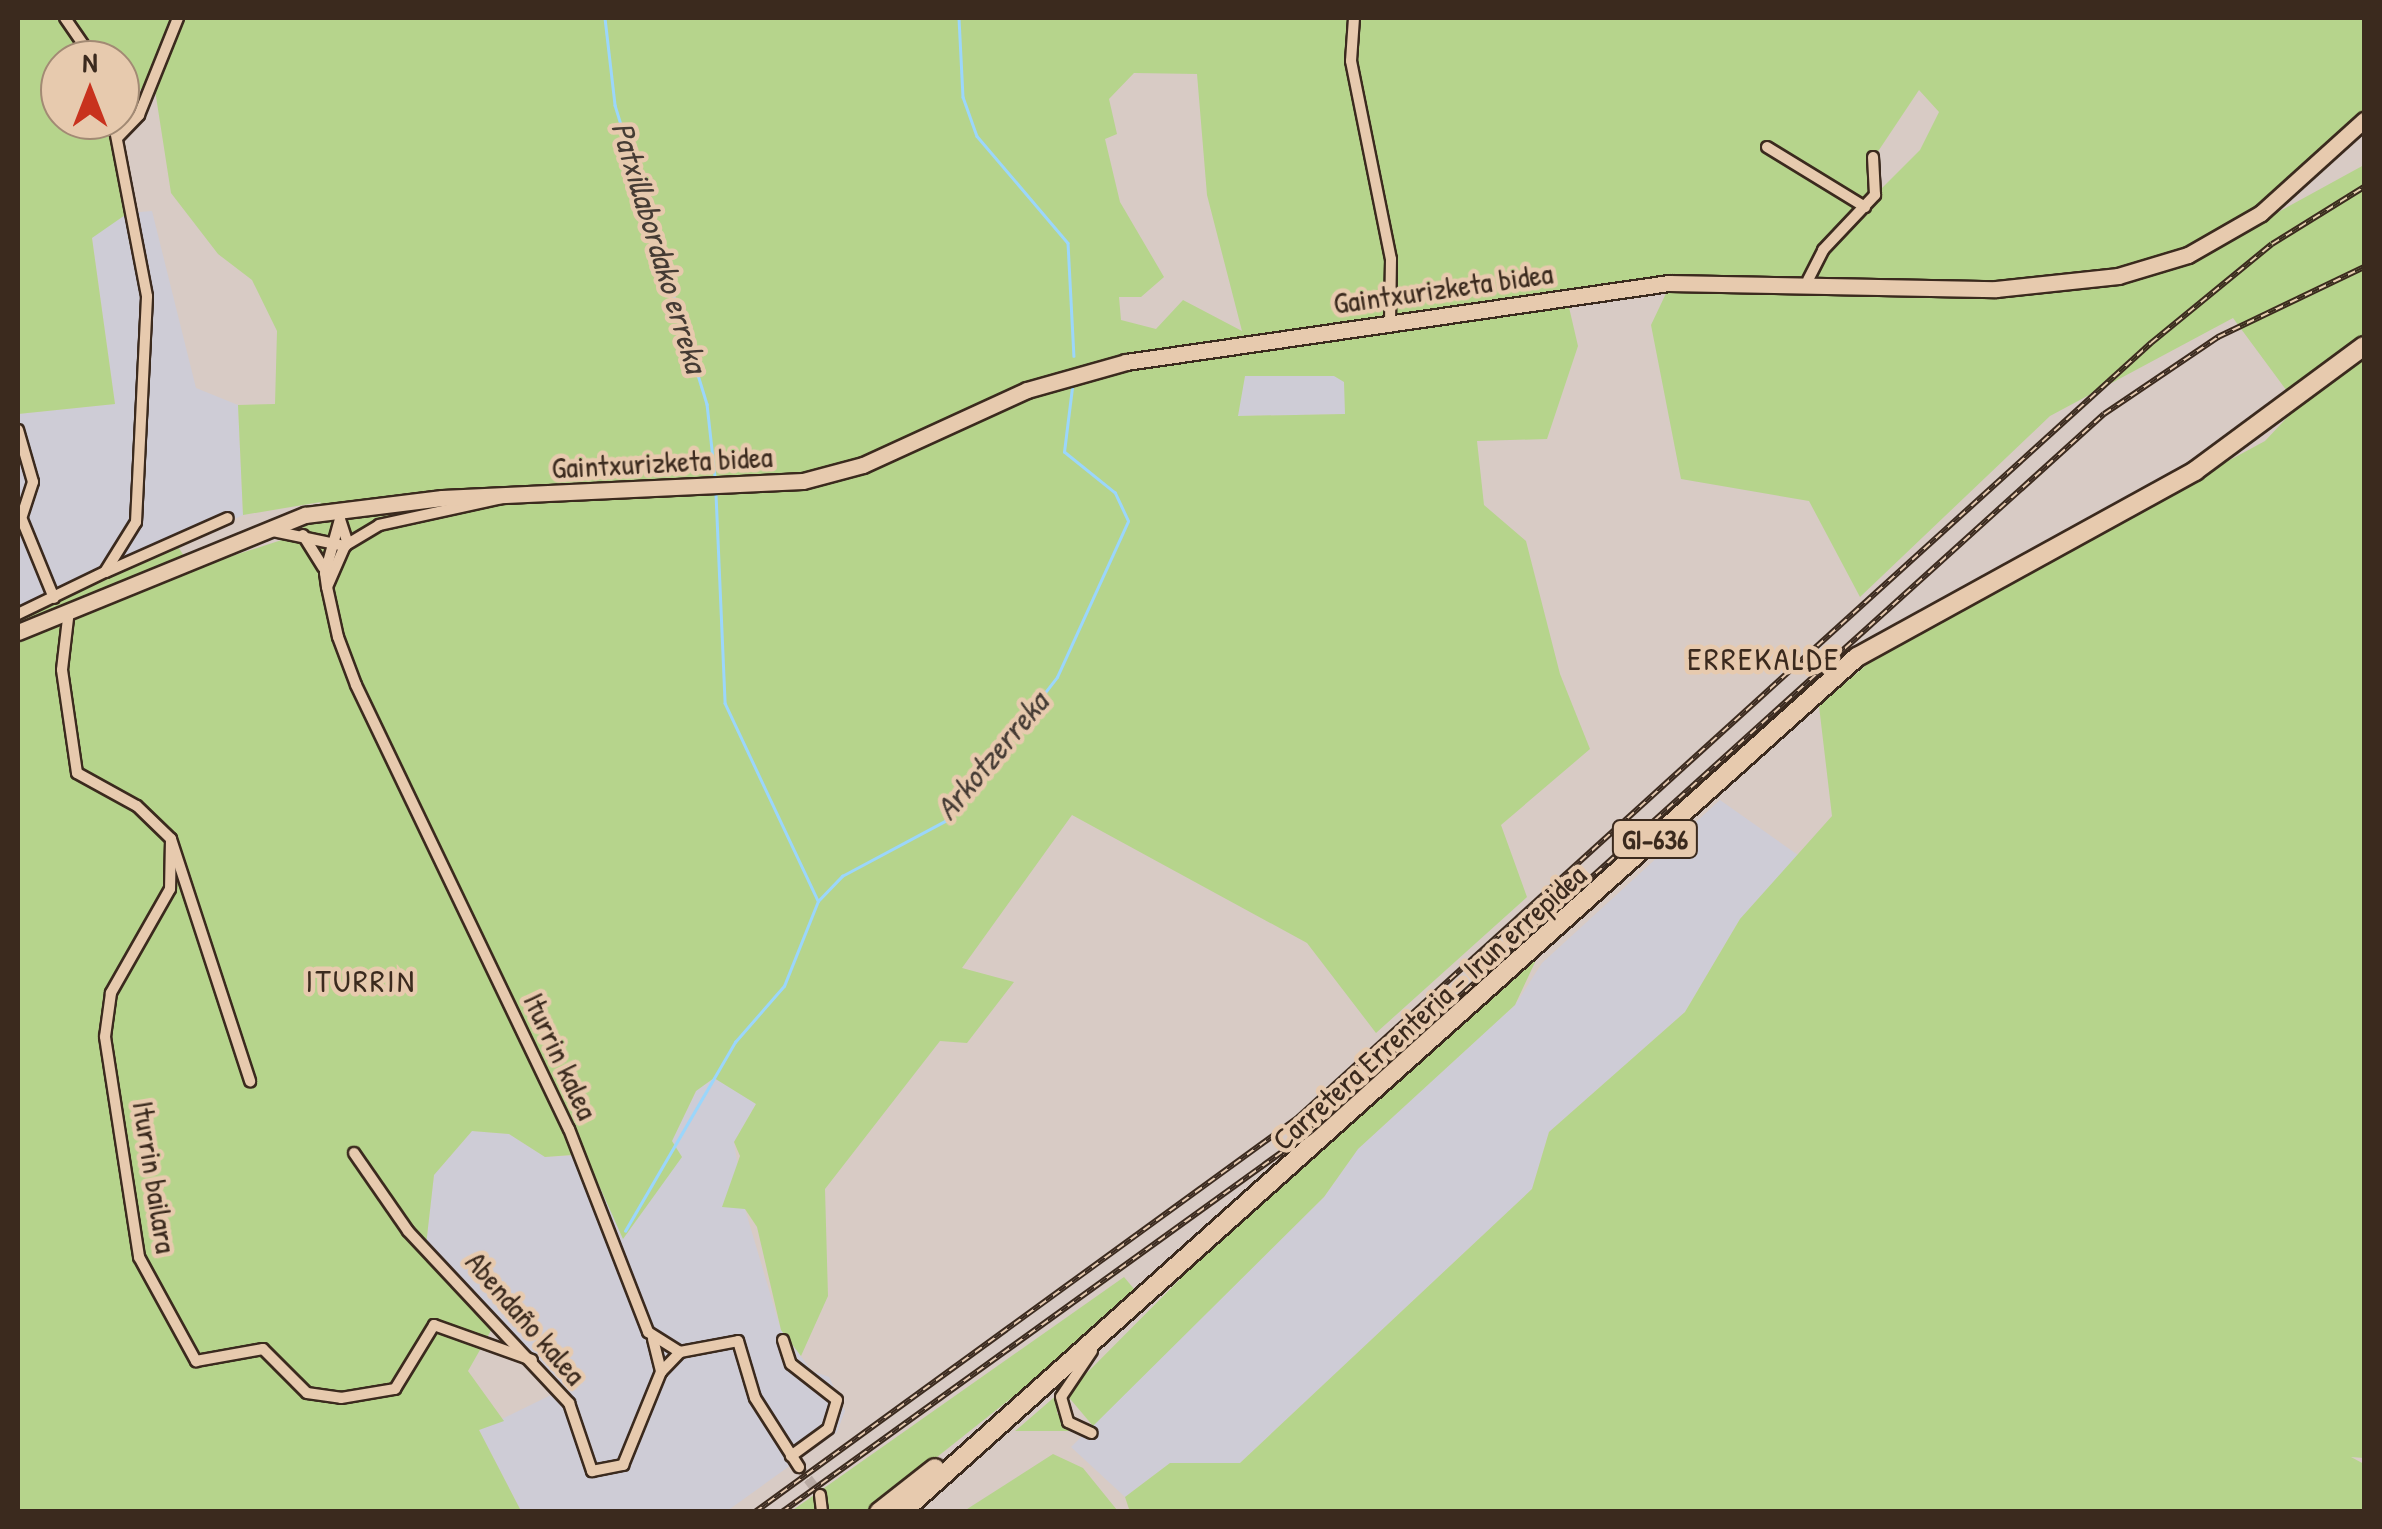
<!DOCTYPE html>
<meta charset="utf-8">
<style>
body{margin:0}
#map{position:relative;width:2382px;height:1529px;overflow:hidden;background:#d8cbc5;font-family:"Patrick Hand",sans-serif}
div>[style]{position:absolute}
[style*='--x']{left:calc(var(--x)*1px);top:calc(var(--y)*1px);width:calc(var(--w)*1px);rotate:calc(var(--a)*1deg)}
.built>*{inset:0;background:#ceccd6}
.green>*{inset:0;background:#b6d48c}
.stream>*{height:2.5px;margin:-1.25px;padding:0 1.25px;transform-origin:1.25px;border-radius:1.25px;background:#9bd6fb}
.street-tunnel>*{height:10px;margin-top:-5px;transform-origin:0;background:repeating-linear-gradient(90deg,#b9aba4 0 10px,transparent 0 15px)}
.roads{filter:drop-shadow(2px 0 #3b2a1e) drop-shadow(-2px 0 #3b2a1e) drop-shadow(0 2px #3b2a1e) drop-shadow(0 -2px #3b2a1e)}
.street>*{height:10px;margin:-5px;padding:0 5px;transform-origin:5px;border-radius:5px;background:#e7caae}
.secondary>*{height:15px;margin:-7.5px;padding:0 7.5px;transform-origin:7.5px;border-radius:7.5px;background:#e7caae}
.primary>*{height:18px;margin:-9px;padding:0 9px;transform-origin:9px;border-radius:9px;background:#e7caae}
.rail>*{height:6px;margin-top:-3px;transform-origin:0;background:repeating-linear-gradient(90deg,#e7caae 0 8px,#3b2a1e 0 16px);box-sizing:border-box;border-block:2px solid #3b2a1e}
span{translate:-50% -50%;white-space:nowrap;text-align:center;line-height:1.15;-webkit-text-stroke:9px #e7caae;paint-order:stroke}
.shield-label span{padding:2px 8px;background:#e7caae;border:2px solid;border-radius:8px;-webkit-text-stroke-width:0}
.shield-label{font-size:28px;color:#3b2a1e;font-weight:700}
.street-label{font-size:30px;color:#3b2a1e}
.water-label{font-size:32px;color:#453b34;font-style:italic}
.neighbourhood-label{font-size:32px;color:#3b2a1e;letter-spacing:2.5px}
.frame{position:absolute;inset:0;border:20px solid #3b2a1e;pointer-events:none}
.north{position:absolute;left:40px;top:40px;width:100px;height:100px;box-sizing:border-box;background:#e7caae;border:2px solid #a28a74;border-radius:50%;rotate:0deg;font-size:28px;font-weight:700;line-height:40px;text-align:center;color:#3b2a1e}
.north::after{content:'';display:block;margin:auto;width:35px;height:45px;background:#c8321e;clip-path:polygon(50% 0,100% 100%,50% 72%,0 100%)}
</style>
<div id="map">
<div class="built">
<i style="clip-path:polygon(152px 211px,196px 388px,238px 405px,243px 515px,18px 619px,18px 414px,115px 404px,92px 237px,128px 213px)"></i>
<i style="clip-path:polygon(1245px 376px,1334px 376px,1345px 382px,1345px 414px,1237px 416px)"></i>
<i style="clip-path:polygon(1720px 800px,1798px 855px,1740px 919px,1685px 1012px,1549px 1132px,1532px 1189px,1240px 1463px,1170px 1463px,1125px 1497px,1071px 1447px,1324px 1197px,1358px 1149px,1515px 1005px,1542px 963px)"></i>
<i style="clip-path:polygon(715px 1078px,756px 1104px,734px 1142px,745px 1209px,781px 1330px,812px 1371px,829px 1377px,845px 1411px,837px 1432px,727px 1511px,521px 1511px,479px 1430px,553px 1394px,425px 1254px,434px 1175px,472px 1131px,509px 1134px,545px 1157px,598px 1154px,654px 1178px,697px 1090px)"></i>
</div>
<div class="green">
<i style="clip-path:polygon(evenodd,18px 18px,2364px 18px,2364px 127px,2253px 226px,2364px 165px,2364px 1458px,2351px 1457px,2364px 1464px,2364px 1511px,964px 1511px,1053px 1454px,1083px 1468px,1117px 1510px,1129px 1509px,1125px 1497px,1170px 1463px,1240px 1463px,1532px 1189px,1549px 1132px,1685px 1012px,1740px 919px,1832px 816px,1819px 706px,1872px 660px,1989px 590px,2265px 441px,2298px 406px,2233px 318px,2050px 416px,1860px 597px,1809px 501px,1681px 479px,1651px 325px,1670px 285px,1565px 290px,1578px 346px,1547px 439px,1477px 441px,1484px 505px,1526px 541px,1560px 674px,1590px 749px,1501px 825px,1527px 897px,1376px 1033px,1307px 943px,1072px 815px,962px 968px,1014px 982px,967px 1043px,940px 1041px,825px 1189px,828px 1296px,801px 1356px,781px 1330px,757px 1227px,745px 1209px,722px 1207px,740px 1156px,734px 1142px,756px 1104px,714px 1078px,696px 1091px,672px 1141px,682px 1157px,623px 1239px,585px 1154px,545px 1157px,509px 1134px,472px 1131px,434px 1175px,425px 1254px,493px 1327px,468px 1371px,504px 1421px,479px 1430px,521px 1511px,18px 1511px,18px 619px,177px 545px,192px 569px,297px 535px,321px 502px,243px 515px,238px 405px,275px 404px,277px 331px,252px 280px,218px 254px,171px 193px,155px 90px,120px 89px,120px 60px,60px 60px,60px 120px,116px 120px,128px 213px,92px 238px,115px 404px,18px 414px,18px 18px,1134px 73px,1197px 74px,1207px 195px,1242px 331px,1183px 300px,1156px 329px,1121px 320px,1119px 297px,1141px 297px,1164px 277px,1120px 202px,1105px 139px,1117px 134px,1109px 99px,1134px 73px,18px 18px,1919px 90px,1939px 112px,1920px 150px,1879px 191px,1877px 153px,1919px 90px,18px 18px,1245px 376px,1334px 376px,1344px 382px,1345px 414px,1238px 416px,1245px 376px)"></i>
<i style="clip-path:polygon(1537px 958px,1515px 1005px,1358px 1149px,1324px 1197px,1093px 1426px,1066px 1394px,1210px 1249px)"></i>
<i style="clip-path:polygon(1124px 1277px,1140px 1296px,869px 1511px,790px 1512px)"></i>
<i style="clip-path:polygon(1058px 1394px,1057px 1413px,1072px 1431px,1015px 1431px)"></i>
</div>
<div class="stream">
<i style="--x:605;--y:18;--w:88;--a:83.4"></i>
<i style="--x:615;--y:105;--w:313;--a:72.9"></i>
<i style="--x:707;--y:404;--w:73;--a:83.7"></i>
<i style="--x:959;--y:18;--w:79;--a:87.1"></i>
<i style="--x:963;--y:97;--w:41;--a:70.3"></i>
<i style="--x:977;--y:136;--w:140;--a:49.6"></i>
<i style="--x:1068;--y:243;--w:113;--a:87"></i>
<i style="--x:716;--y:494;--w:209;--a:87.5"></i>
<i style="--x:725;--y:703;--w:219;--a:64.8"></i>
<i style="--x:625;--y:1231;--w:219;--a:-59.8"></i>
<i style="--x:735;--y:1042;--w:74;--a:-48.8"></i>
<i style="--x:784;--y:986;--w:92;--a:-68.2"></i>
<i style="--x:818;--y:901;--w:35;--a:-46"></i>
<i style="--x:842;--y:876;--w:117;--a:-28.1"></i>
<i style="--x:945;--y:821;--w:182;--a:-52.1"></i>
<i style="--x:1057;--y:677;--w:171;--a:-65.5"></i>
<i style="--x:1128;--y:521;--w:31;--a:-115"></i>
<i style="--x:1115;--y:493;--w:65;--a:-141.2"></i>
<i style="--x:1064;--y:452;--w:64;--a:-82.9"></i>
</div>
<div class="street-tunnel">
<i style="--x:799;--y:1467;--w:35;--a:53"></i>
</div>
<div class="roads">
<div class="street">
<i style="--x:65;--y:18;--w:51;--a:55.4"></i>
<i style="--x:1354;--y:18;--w:43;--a:94"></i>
<i style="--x:1351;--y:61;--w:202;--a:78.6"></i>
<i style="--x:1391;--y:259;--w:65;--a:90.9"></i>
<i style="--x:117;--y:138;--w:32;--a:-46"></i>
<i style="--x:139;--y:115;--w:105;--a:-68.1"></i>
<i style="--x:1767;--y:147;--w:115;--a:31.5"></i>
<i style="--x:1808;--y:280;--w:34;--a:-63"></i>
<i style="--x:1823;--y:250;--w:76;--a:-46.6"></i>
<i style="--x:1875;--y:195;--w:38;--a:-93"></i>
<i style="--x:18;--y:430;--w:54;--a:73.9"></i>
<i style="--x:33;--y:482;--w:35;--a:108"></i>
<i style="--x:18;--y:510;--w:95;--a:67.8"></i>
<i style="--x:273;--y:531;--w:74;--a:11.8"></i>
<i style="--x:303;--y:535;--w:38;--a:58"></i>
<i style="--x:346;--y:545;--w:39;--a:-31"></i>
<i style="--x:379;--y:525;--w:127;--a:-12.3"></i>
<i style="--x:106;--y:572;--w:133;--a:-23.9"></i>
<i style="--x:327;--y:587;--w:50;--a:-66.5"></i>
<i style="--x:347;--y:541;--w:23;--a:-108"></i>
<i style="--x:340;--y:519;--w:56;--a:105.5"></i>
<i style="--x:325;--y:573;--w:14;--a:82"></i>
<i style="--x:327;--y:587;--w:51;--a:77.6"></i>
<i style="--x:338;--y:637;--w:51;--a:69.4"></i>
<i style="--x:356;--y:685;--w:492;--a:64.4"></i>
<i style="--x:569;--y:1129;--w:218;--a:68.7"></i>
<i style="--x:648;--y:1332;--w:38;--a:32"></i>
<i style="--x:680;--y:1352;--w:59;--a:-10.7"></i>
<i style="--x:738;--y:1341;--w:59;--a:73.4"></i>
<i style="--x:755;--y:1398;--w:82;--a:57.5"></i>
<i style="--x:69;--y:610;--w:60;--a:96.7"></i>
<i style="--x:62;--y:670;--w:104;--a:81.7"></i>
<i style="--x:77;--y:773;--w:68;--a:28.8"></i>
<i style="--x:137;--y:806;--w:47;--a:44.1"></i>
<i style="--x:171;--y:839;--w:255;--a:71.9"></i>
<i style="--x:18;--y:614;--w:97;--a:-25.8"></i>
<i style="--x:105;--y:572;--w:59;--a:-58.2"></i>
<i style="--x:136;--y:522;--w:226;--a:-87.2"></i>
<i style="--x:147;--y:296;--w:179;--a:-100.9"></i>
<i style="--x:171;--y:839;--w:50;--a:91.1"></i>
<i style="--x:170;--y:889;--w:120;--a:119.6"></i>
<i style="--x:111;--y:993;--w:44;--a:97.8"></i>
<i style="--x:105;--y:1037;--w:223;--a:81.2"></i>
<i style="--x:139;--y:1257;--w:119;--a:61.3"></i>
<i style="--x:196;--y:1361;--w:68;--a:-10.2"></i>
<i style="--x:263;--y:1349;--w:62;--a:45"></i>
<i style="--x:307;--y:1393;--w:34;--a:8"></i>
<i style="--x:341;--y:1398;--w:55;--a:-9.5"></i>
<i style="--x:395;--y:1389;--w:75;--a:-58.6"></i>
<i style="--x:434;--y:1325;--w:104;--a:19.7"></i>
<i style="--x:354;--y:1153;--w:95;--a:55.3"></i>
<i style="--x:408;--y:1231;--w:236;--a:46.9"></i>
<i style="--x:569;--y:1403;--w:72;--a:71.3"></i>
<i style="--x:592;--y:1471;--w:32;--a:-11"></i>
<i style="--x:623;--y:1465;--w:100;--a:-67.8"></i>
<i style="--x:661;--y:1372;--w:28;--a:-46"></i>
<i style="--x:653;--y:1339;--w:34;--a:76"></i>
<i style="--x:783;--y:1340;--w:25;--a:72"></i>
<i style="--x:791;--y:1364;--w:58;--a:38"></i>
<i style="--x:837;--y:1400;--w:30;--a:107"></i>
<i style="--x:828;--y:1429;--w:46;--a:143.9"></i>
<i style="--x:1092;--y:1351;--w:55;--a:124"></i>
<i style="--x:1061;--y:1397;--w:26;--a:74"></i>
<i style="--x:1068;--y:1422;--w:26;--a:25"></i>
<i style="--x:820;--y:1495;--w:17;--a:83"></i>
</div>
<div class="secondary">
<i style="--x:18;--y:632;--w:310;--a:-22.2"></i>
<i style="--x:305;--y:515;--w:138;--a:-7.1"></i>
<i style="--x:442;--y:498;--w:361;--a:-2.7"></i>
<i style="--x:803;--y:481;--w:62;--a:-14.9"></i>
<i style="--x:863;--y:465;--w:180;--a:-24.6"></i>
<i style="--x:1027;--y:390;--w:103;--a:-15.8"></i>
<i style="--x:1126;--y:362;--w:549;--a:-8.28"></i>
<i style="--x:1669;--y:283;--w:327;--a:1.1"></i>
<i style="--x:1996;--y:289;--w:123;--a:-6.1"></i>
<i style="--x:2118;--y:276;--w:73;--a:-16.7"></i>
<i style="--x:2188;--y:255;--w:84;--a:-29.9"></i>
<i style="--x:2261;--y:213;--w:139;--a:-42.1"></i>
</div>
<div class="primary">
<i style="--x:879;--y:1512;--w:71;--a:-38.2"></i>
<i style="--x:902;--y:1512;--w:1282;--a:-41.84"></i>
<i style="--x:1857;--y:657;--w:386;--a:-28.8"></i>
<i style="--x:2195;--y:471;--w:210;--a:-36.5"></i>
</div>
</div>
<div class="rail">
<i style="--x:755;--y:1512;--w:669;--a:-36"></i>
<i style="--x:1296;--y:1119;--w:1155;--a:-42.23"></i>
<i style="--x:2151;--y:343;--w:156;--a:-39.3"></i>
<i style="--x:2272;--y:244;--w:108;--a:-31.8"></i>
<i style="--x:782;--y:1512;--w:652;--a:-35.76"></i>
<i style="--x:1311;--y:1131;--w:1069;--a:-42.12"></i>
<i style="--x:2104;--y:414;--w:138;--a:-34"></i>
<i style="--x:2218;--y:337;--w:162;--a:-25.6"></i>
</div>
<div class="shield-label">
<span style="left:1655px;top:839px">GI-636</span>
</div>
<div class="street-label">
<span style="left:1443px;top:288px;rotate:-8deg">Gaintxurizketa bidea</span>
<span style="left:662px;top:462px;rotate:-3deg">Gaintxurizketa bidea</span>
<span style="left:1429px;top:1007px;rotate:-42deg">Carretera Errenteria – Irun errepidea</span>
<span style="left:561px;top:1056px;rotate:65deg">Iturrin kalea</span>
<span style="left:155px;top:1177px;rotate:81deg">Iturrin bailara</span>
<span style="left:526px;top:1318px;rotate:49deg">Abendaño kalea</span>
</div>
<div class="water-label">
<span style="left:659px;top:247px;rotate:73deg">Patxillabordako erreka</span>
<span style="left:992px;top:756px;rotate:-50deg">Arkotzerreka</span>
</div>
<div class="neighbourhood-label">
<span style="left:1764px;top:659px">ERREKALDE</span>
<span style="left:361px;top:981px">ITURRIN</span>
</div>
<div class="frame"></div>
<div class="north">N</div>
</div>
